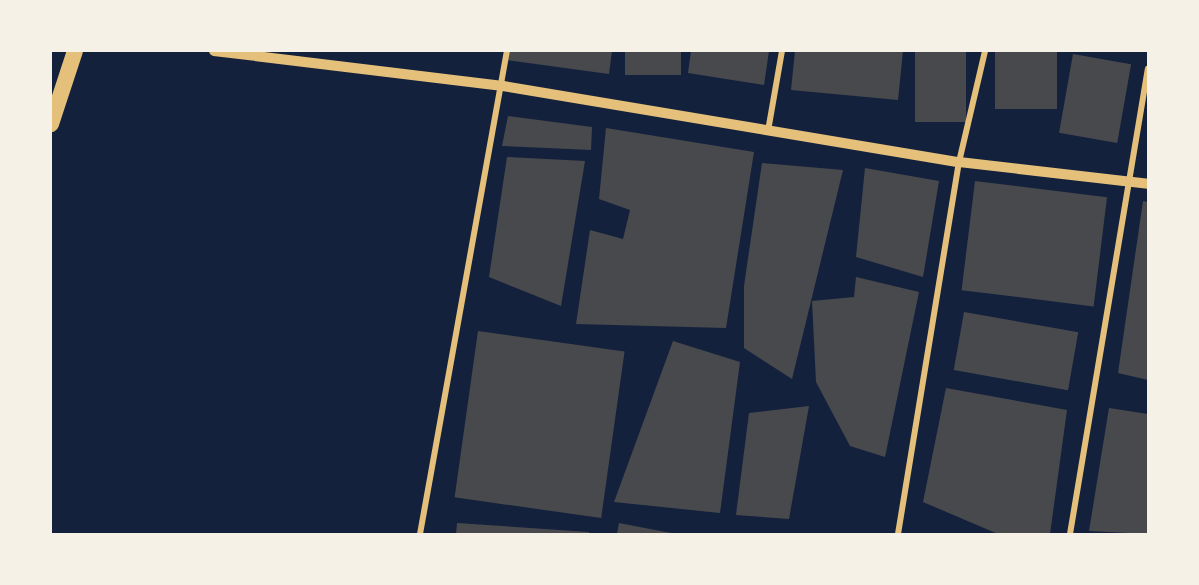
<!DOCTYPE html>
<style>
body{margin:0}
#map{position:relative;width:1199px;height:585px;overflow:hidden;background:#14213d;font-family:Signika,sans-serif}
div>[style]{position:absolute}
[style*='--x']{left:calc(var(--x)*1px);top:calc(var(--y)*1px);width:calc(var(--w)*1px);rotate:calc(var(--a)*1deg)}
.building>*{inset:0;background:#48494c;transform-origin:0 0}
.minor>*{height:6px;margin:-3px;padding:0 3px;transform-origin:3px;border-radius:3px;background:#e5c07b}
.tertiary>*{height:10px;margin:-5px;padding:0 5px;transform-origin:5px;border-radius:5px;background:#e5c07b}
.trunk>*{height:16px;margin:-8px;padding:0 8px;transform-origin:8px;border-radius:8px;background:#e5c07b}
span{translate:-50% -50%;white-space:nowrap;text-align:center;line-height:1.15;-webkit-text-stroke:4.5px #f6f1e7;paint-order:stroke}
.frame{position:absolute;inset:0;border:52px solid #f6f1e7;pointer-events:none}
</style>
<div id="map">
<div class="building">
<i style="clip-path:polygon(508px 51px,612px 51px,609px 74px,507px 60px)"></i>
<i style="left:625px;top:51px;width:56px;height:24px"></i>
<i style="clip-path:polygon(691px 51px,769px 51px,764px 85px,688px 73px)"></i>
<i style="clip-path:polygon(795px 51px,903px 51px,898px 100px,791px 90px)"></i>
<i style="left:915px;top:51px;width:51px;height:71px"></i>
<i style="left:995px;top:51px;width:62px;height:58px"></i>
<i style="left:1073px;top:54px;width:59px;height:80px;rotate:10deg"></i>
<i style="clip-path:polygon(508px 116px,592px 127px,591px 150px,502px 146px)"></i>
<i style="clip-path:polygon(606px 128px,754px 152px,726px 328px,576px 324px,590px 230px,623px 239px,630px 210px,599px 199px)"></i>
<i style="clip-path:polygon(507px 157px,585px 161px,561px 306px,489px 277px)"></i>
<i style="clip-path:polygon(762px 163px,843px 170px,792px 379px,744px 348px,744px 286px)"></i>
<i style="clip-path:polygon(865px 168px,939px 181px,923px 277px,856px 257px)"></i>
<i style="left:975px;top:181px;width:133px;height:110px;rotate:7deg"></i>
<i style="clip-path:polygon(1143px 201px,1148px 202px,1148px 380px,1118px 373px)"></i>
<i style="clip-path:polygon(856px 277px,919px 292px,885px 457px,850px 446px,816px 382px,812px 301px,854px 297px)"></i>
<i style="left:964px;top:312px;width:116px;height:59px;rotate:10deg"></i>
<i style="left:478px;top:331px;width:148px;height:168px;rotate:8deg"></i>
<i style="clip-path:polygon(673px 341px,740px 362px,720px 513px,614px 502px)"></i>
<i style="clip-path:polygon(946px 388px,1067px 410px,1050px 534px,998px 534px,923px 502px)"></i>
<i style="clip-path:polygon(809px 406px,789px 519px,736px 515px,749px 413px)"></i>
<i style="clip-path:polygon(1109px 408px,1148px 414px,1148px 534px,1089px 531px)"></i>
<i style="clip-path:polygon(457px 523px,589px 532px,589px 534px,456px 534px)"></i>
<i style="clip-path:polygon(619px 523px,671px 533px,671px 534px,617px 534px)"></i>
</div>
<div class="minor">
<i style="--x:768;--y:131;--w:81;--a:-80.1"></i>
<i style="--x:420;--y:534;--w:491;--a:-79.8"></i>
<i style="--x:898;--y:534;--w:377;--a:-80.7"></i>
<i style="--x:959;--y:162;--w:114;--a:-76.8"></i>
<i style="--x:1070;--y:534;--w:472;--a:-80.5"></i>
</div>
<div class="tertiary">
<i style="--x:214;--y:51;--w:291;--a:6.9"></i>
<i style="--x:503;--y:86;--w:462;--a:9.5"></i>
<i style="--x:959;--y:162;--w:190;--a:6.6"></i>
</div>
<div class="trunk">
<i style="--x:51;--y:124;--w:77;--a:-71.8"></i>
</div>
<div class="frame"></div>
</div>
